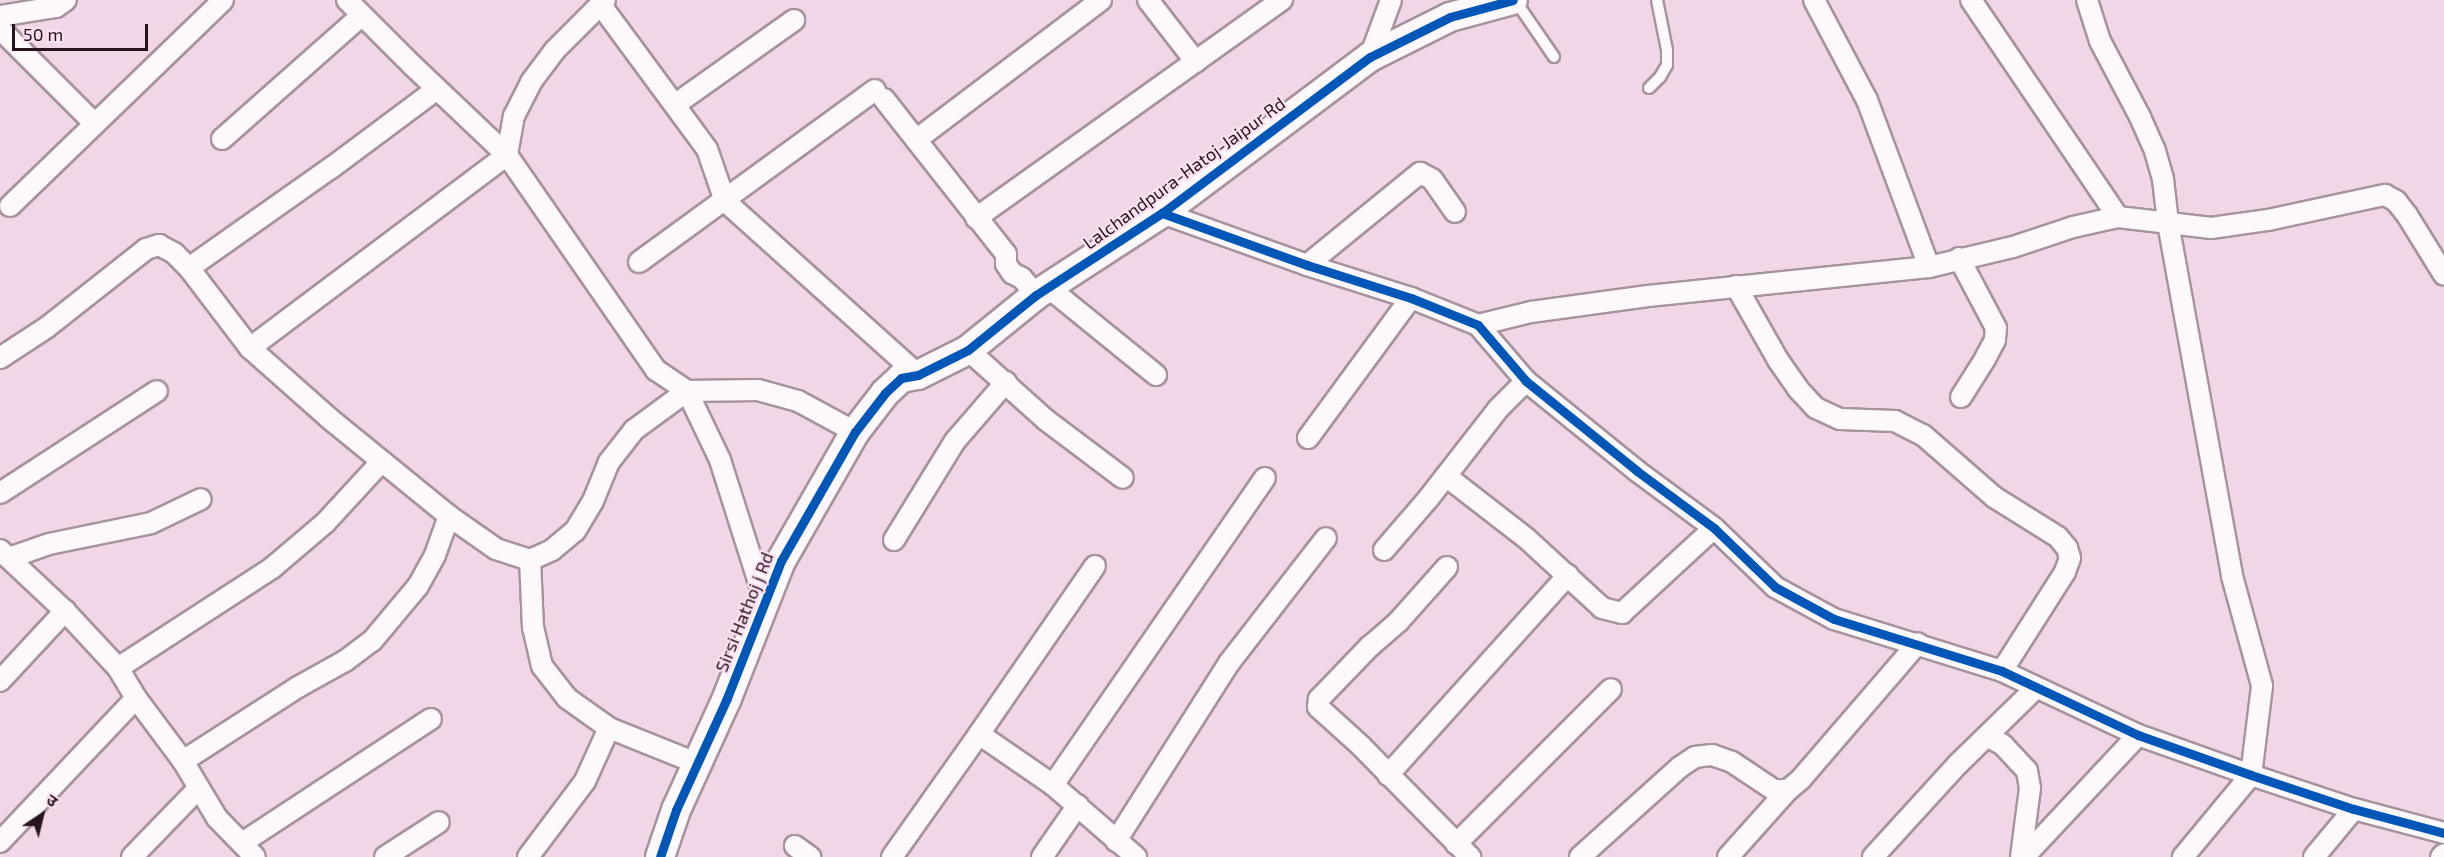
<!DOCTYPE html>
<meta charset="utf-8">
<style>
body{margin:0}
#map{position:relative;width:2444px;height:857px;overflow:hidden;background:#f0d6e6;font-family:"Exo 2","Noto Sans Devanagari",sans-serif}
div>[style]{position:absolute}
[style*='--x']{left:calc(var(--x)*1px);top:calc(var(--y)*1px);width:calc(var(--w)*1px);rotate:calc(var(--a)*1deg)}
.roads{filter:drop-shadow(2px 0 #a6939e) drop-shadow(-2px 0 #a6939e) drop-shadow(0 2px #a6939e) drop-shadow(0 -2px #a6939e)}
.lane>*{height:10px;margin:-5px;padding:0 5px;transform-origin:5px;border-radius:5px;background:#fdf9fb}
.street>*{height:20px;margin:-10px;padding:0 10px;transform-origin:10px;border-radius:10px;background:#fdf9fb}
.secondary>*{height:28px;margin:-14px;padding:0 14px;transform-origin:14px;border-radius:14px;background:#fdf9fb}
.cycleway>*{height:9px;margin:-4.5px;padding:0 4.5px;transform-origin:4.5px;border-radius:4.5px;background:#0057b8}
span{translate:-50% -50%;white-space:nowrap;text-align:center;line-height:1.15;-webkit-text-stroke:4.5px #fde0f1;paint-order:stroke}
.street-label{font-size:18px;color:#261520}
.north{position:absolute;left:12px;top:785px;width:60px;height:60px;-webkit-text-stroke:4px #fde0f1;paint-order:stroke;rotate:35deg;font-size:16px;font-weight:700;line-height:24px;text-align:center;color:#261520}
.north::after{content:'';display:block;margin:auto;width:21px;height:27px;background:#261520;clip-path:polygon(50% 0,100% 100%,50% 72%,0 100%)}
.scale{position:absolute;left:12px;top:24px;width:136px;height:27px;box-sizing:border-box;border:3px solid #261520;border-top:0;padding-left:8px;font-size:18px;line-height:21px;white-space:nowrap;color:#261520;-webkit-text-stroke:4px #fde0f1;paint-order:stroke}
</style>
<div id="map">
<div class="roads">
<div class="lane">
<i style="--x:1515;--y:0;--w:69;--a:55.6"></i>
<i style="--x:1649;--y:88;--w:16;--a:-45"></i>
<i style="--x:1660;--y:77;--w:14;--a:-60"></i>
<i style="--x:1667;--y:65;--w:15;--a:-90"></i>
<i style="--x:1667;--y:50;--w:51;--a:-101.3"></i>
</div>
<div class="street">
<i style="--x:347;--y:0;--w:92;--a:45"></i>
<i style="--x:412;--y:65;--w:131;--a:43.5"></i>
<i style="--x:1148;--y:0;--w:78;--a:52.3"></i>
<i style="--x:1814;--y:0;--w:113;--a:62.1"></i>
<i style="--x:1867;--y:100;--w:178;--a:69.6"></i>
<i style="--x:1971;--y:0;--w:262;--a:55.9"></i>
<i style="--x:2087;--y:0;--w:43;--a:72.4"></i>
<i style="--x:2100;--y:41;--w:86;--a:62.2"></i>
<i style="--x:2140;--y:117;--w:37;--a:66"></i>
<i style="--x:2155;--y:151;--w:29;--a:74"></i>
<i style="--x:2163;--y:179;--w:44;--a:83.5"></i>
<i style="--x:2168;--y:223;--w:359;--a:79.7"></i>
<i style="--x:2232;--y:576;--w:114;--a:74.7"></i>
<i style="--x:2262;--y:686;--w:90;--a:97"></i>
<i style="--x:2251;--y:775;--w:107;--a:129.7"></i>
<i style="--x:600;--y:4;--w:180;--a:53.6"></i>
<i style="--x:707;--y:149;--w:55;--a:70.9"></i>
<i style="--x:725;--y:201;--w:260;--a:42"></i>
<i style="--x:0;--y:16;--w:57;--a:-9.1"></i>
<i style="--x:56;--y:7;--w:12;--a:-35"></i>
<i style="--x:0;--y:29;--w:134;--a:45"></i>
<i style="--x:1370;--y:57;--w:61;--a:-69.8"></i>
<i style="--x:884;--y:99;--w:197;--a:51.8"></i>
<i style="--x:1006;--y:254;--w:10;--a:90"></i>
<i style="--x:1006;--y:264;--w:11;--a:56"></i>
<i style="--x:1012;--y:273;--w:11;--a:27"></i>
<i style="--x:1022;--y:278;--w:22;--a:51"></i>
<i style="--x:676;--y:104;--w:145;--a:-35.4"></i>
<i style="--x:222;--y:139;--w:186;--a:-41.5"></i>
<i style="--x:916;--y:140;--w:232;--a:-37.1"></i>
<i style="--x:507;--y:155;--w:40;--a:-80"></i>
<i style="--x:514;--y:116;--w:38;--a:-63"></i>
<i style="--x:531;--y:82;--w:39;--a:-53"></i>
<i style="--x:554;--y:51;--w:72;--a:-45"></i>
<i style="--x:10;--y:206;--w:296;--a:-44"></i>
<i style="--x:1162;--y:213;--w:154;--a:19.7"></i>
<i style="--x:1307;--y:265;--w:109;--a:17.6"></i>
<i style="--x:1411;--y:298;--w:72;--a:21.9"></i>
<i style="--x:1478;--y:325;--w:74;--a:49.4"></i>
<i style="--x:1526;--y:381;--w:143;--a:39"></i>
<i style="--x:1637;--y:471;--w:96;--a:36.5"></i>
<i style="--x:1714;--y:528;--w:85;--a:44"></i>
<i style="--x:1775;--y:587;--w:67;--a:28.5"></i>
<i style="--x:1834;--y:619;--w:176;--a:17.2"></i>
<i style="--x:2002;--y:671;--w:150;--a:25.2"></i>
<i style="--x:2138;--y:735;--w:120;--a:19.5"></i>
<i style="--x:2251;--y:775;--w:108;--a:18.3"></i>
<i style="--x:2354;--y:809;--w:93;--a:14.9"></i>
<i style="--x:976;--y:218;--w:376;--a:-35.5"></i>
<i style="--x:1959;--y:258;--w:79;--a:62.1"></i>
<i style="--x:1996;--y:328;--w:12;--a:95"></i>
<i style="--x:1995;--y:340;--w:21;--a:118"></i>
<i style="--x:1985;--y:359;--w:45;--a:122.3"></i>
<i style="--x:639;--y:262;--w:292;--a:-36.1"></i>
<i style="--x:1307;--y:265;--w:146;--a:-39.2"></i>
<i style="--x:1420;--y:173;--w:13;--a:27"></i>
<i style="--x:1432;--y:179;--w:40;--a:55.1"></i>
<i style="--x:189;--y:268;--w:174;--a:-35.2"></i>
<i style="--x:331;--y:168;--w:132;--a:-36.7"></i>
<i style="--x:1736;--y:286;--w:85;--a:60.4"></i>
<i style="--x:1778;--y:360;--w:35;--a:55"></i>
<i style="--x:1798;--y:389;--w:26;--a:47"></i>
<i style="--x:1816;--y:408;--w:26;--a:25"></i>
<i style="--x:1840;--y:419;--w:55;--a:2.1"></i>
<i style="--x:1895;--y:421;--w:31;--a:27"></i>
<i style="--x:1923;--y:435;--w:94;--a:41.1"></i>
<i style="--x:1994;--y:497;--w:75;--a:32"></i>
<i style="--x:2058;--y:537;--w:14;--a:51"></i>
<i style="--x:2067;--y:548;--w:10;--a:73"></i>
<i style="--x:2070;--y:558;--w:15;--a:110"></i>
<i style="--x:2065;--y:572;--w:117;--a:122.5"></i>
<i style="--x:1049;--y:288;--w:138;--a:39.1"></i>
<i style="--x:1478;--y:325;--w:55;--a:-13.8"></i>
<i style="--x:1531;--y:312;--w:118;--a:-7.8"></i>
<i style="--x:1648;--y:296;--w:282;--a:-5.9"></i>
<i style="--x:1929;--y:267;--w:86;--a:-13.4"></i>
<i style="--x:2013;--y:247;--w:63;--a:-18.4"></i>
<i style="--x:2073;--y:227;--w:46;--a:-12.5"></i>
<i style="--x:2118;--y:217;--w:94;--a:6.7"></i>
<i style="--x:2211;--y:228;--w:58;--a:-8"></i>
<i style="--x:2268;--y:220;--w:120;--a:-12.1"></i>
<i style="--x:2385;--y:195;--w:13;--a:29"></i>
<i style="--x:2396;--y:201;--w:18;--a:52"></i>
<i style="--x:2407;--y:215;--w:70;--a:58.3"></i>
<i style="--x:968;--y:350;--w:105;--a:41.9"></i>
<i style="--x:1046;--y:420;--w:96;--a:37"></i>
<i style="--x:0;--y:358;--w:55;--a:-33.1"></i>
<i style="--x:46;--y:328;--w:127;--a:-38.3"></i>
<i style="--x:146;--y:249;--w:14;--a:-17"></i>
<i style="--x:159;--y:245;--w:17;--a:28"></i>
<i style="--x:174;--y:253;--w:21;--a:45"></i>
<i style="--x:189;--y:268;--w:101;--a:52.7"></i>
<i style="--x:1308;--y:438;--w:174;--a:-53.7"></i>
<i style="--x:1446;--y:476;--w:101;--a:37.8"></i>
<i style="--x:1526;--y:538;--w:103;--a:42.6"></i>
<i style="--x:1602;--y:608;--w:21;--a:14"></i>
<i style="--x:1622;--y:613;--w:125;--a:-42.7"></i>
<i style="--x:0;--y:493;--w:187;--a:-33"></i>
<i style="--x:449;--y:516;--w:155;--a:-140.8"></i>
<i style="--x:329;--y:418;--w:106;--a:-138.5"></i>
<i style="--x:250;--y:348;--w:321;--a:-36.9"></i>
<i style="--x:507;--y:155;--w:262;--a:55.3"></i>
<i style="--x:656;--y:370;--w:37;--a:34"></i>
<i style="--x:687;--y:391;--w:71;--a:-0.8"></i>
<i style="--x:758;--y:390;--w:41;--a:15.4"></i>
<i style="--x:798;--y:401;--w:65;--a:28.5"></i>
<i style="--x:894;--y:540;--w:116;--a:-58.4"></i>
<i style="--x:955;--y:441;--w:78;--a:-49.2"></i>
<i style="--x:0;--y:550;--w:89;--a:43.2"></i>
<i style="--x:65;--y:611;--w:78;--a:47.1"></i>
<i style="--x:118;--y:668;--w:35;--a:59"></i>
<i style="--x:136;--y:698;--w:79;--a:53.3"></i>
<i style="--x:183;--y:761;--w:66;--a:59.2"></i>
<i style="--x:217;--y:818;--w:54;--a:45.7"></i>
<i style="--x:1384;--y:550;--w:67;--a:-49.2"></i>
<i style="--x:1428;--y:499;--w:114;--a:-52.1"></i>
<i style="--x:1498;--y:409;--w:40;--a:-45"></i>
<i style="--x:9;--y:558;--w:42;--a:-19.3"></i>
<i style="--x:49;--y:544;--w:104;--a:-11.6"></i>
<i style="--x:151;--y:523;--w:55;--a:-25.6"></i>
<i style="--x:1447;--y:567;--w:74;--a:131.7"></i>
<i style="--x:1398;--y:622;--w:37;--a:139"></i>
<i style="--x:1370;--y:646;--w:74;--a:133.9"></i>
<i style="--x:1319;--y:699;--w:8;--a:97"></i>
<i style="--x:1318;--y:707;--w:58;--a:42.2"></i>
<i style="--x:1361;--y:746;--w:156;--a:45.5"></i>
<i style="--x:118;--y:668;--w:184;--a:-33"></i>
<i style="--x:272;--y:568;--w:70;--a:-40.3"></i>
<i style="--x:325;--y:523;--w:84;--a:-47.4"></i>
<i style="--x:0;--y:681;--w:96;--a:-47.1"></i>
<i style="--x:609;--y:728;--w:94;--a:21.9"></i>
<i style="--x:979;--y:734;--w:204;--a:-55.4"></i>
<i style="--x:1987;--y:736;--w:18;--a:29"></i>
<i style="--x:2003;--y:745;--w:35;--a:47"></i>
<i style="--x:2027;--y:771;--w:17;--a:80"></i>
<i style="--x:2030;--y:788;--w:70;--a:97.4"></i>
<i style="--x:183;--y:761;--w:137;--a:-32.8"></i>
<i style="--x:298;--y:687;--w:54;--a:-29"></i>
<i style="--x:345;--y:661;--w:34;--a:-37"></i>
<i style="--x:372;--y:641;--w:72;--a:-50.1"></i>
<i style="--x:418;--y:586;--w:35;--a:-61"></i>
<i style="--x:435;--y:555;--w:41;--a:-70.3"></i>
<i style="--x:449;--y:516;--w:57;--a:35.1"></i>
<i style="--x:496;--y:549;--w:36;--a:18"></i>
<i style="--x:530;--y:560;--w:24;--a:-24"></i>
<i style="--x:552;--y:550;--w:30;--a:-40"></i>
<i style="--x:575;--y:531;--w:35;--a:-59"></i>
<i style="--x:593;--y:501;--w:42;--a:-67.7"></i>
<i style="--x:609;--y:462;--w:41;--a:-52"></i>
<i style="--x:634;--y:430;--w:66;--a:-36.3"></i>
<i style="--x:687;--y:391;--w:76;--a:64.4"></i>
<i style="--x:720;--y:460;--w:149;--a:72.4"></i>
<i style="--x:1388;--y:775;--w:269;--a:-48"></i>
<i style="--x:1053;--y:785;--w:373;--a:-55.4"></i>
<i style="--x:1116;--y:841;--w:211;--a:-57.6"></i>
<i style="--x:1229;--y:663;--w:158;--a:-52.2"></i>
<i style="--x:0;--y:842;--w:198;--a:-46.6"></i>
<i style="--x:242;--y:843;--w:226;--a:-33.3"></i>
<i style="--x:1456;--y:844;--w:219;--a:-45"></i>
<i style="--x:795;--y:846;--w:19;--a:36"></i>
<i style="--x:132;--y:857;--w:95;--a:-45.9"></i>
<i style="--x:385;--y:857;--w:64;--a:-32.9"></i>
<i style="--x:528;--y:857;--w:95;--a:-53.1"></i>
<i style="--x:585;--y:781;--w:58;--a:-65.6"></i>
<i style="--x:609;--y:728;--w:52;--a:-144.5"></i>
<i style="--x:567;--y:698;--w:41;--a:-128"></i>
<i style="--x:542;--y:666;--w:39;--a:-103"></i>
<i style="--x:533;--y:628;--w:68;--a:-92.5"></i>
<i style="--x:892;--y:857;--w:151;--a:-54.7"></i>
<i style="--x:979;--y:734;--w:90;--a:34.6"></i>
<i style="--x:1053;--y:785;--w:110;--a:40.9"></i>
<i style="--x:1042;--y:857;--w:63;--a:-55.3"></i>
<i style="--x:1580;--y:857;--w:135;--a:-42"></i>
<i style="--x:1680;--y:767;--w:18;--a:-34"></i>
<i style="--x:1695;--y:757;--w:17;--a:-7"></i>
<i style="--x:1712;--y:755;--w:21;--a:19"></i>
<i style="--x:1732;--y:762;--w:50;--a:33.7"></i>
<i style="--x:1774;--y:790;--w:14;--a:0"></i>
<i style="--x:1788;--y:790;--w:17;--a:-40"></i>
<i style="--x:1801;--y:779;--w:179;--a:-49.3"></i>
<i style="--x:1728;--y:857;--w:90;--a:-48.2"></i>
<i style="--x:1873;--y:857;--w:126;--a:-47.6"></i>
<i style="--x:1958;--y:764;--w:109;--a:-44.3"></i>
<i style="--x:2024;--y:857;--w:167;--a:-46.9"></i>
<i style="--x:2314;--y:857;--w:62;--a:-50.2"></i>
<i style="--x:2441;--y:857;--w:4;--a:-45"></i>
</div>
<div class="secondary">
<i style="--x:660;--y:857;--w:50;--a:-71.2"></i>
<i style="--x:676;--y:810;--w:123;--a:-65.5"></i>
<i style="--x:727;--y:698;--w:147;--a:-68.5"></i>
<i style="--x:781;--y:561;--w:149;--a:-60.2"></i>
<i style="--x:855;--y:432;--w:49;--a:-52.4"></i>
<i style="--x:885;--y:393;--w:22;--a:-43"></i>
<i style="--x:901;--y:378;--w:17;--a:-10"></i>
<i style="--x:918;--y:375;--w:56;--a:-26.6"></i>
<i style="--x:968;--y:350;--w:87;--a:-39"></i>
<i style="--x:1036;--y:295;--w:150;--a:-33.1"></i>
<i style="--x:1162;--y:213;--w:260;--a:-36.9"></i>
<i style="--x:1370;--y:57;--w:89;--a:-26.6"></i>
<i style="--x:1450;--y:17;--w:65;--a:-15.1"></i>
</div>
</div>
<div class="cycleway">
<i style="--x:1162;--y:213;--w:154;--a:19.7"></i>
<i style="--x:1307;--y:265;--w:109;--a:17.6"></i>
<i style="--x:1411;--y:298;--w:72;--a:21.9"></i>
<i style="--x:1478;--y:325;--w:74;--a:49.4"></i>
<i style="--x:1526;--y:381;--w:143;--a:39"></i>
<i style="--x:1637;--y:471;--w:96;--a:36.5"></i>
<i style="--x:1714;--y:528;--w:85;--a:44"></i>
<i style="--x:1775;--y:587;--w:67;--a:28.5"></i>
<i style="--x:1834;--y:619;--w:176;--a:17.2"></i>
<i style="--x:2002;--y:671;--w:150;--a:25.2"></i>
<i style="--x:2138;--y:735;--w:120;--a:19.5"></i>
<i style="--x:2251;--y:775;--w:108;--a:18.3"></i>
<i style="--x:2354;--y:809;--w:93;--a:14.9"></i>
<i style="--x:660;--y:857;--w:50;--a:-71.2"></i>
<i style="--x:676;--y:810;--w:123;--a:-65.5"></i>
<i style="--x:727;--y:698;--w:147;--a:-68.5"></i>
<i style="--x:781;--y:561;--w:149;--a:-60.2"></i>
<i style="--x:855;--y:432;--w:49;--a:-52.4"></i>
<i style="--x:885;--y:393;--w:22;--a:-43"></i>
<i style="--x:901;--y:378;--w:17;--a:-10"></i>
<i style="--x:918;--y:375;--w:56;--a:-26.6"></i>
<i style="--x:968;--y:350;--w:87;--a:-39"></i>
<i style="--x:1036;--y:295;--w:150;--a:-33.1"></i>
<i style="--x:1162;--y:213;--w:260;--a:-36.9"></i>
<i style="--x:1370;--y:57;--w:89;--a:-26.6"></i>
<i style="--x:1450;--y:17;--w:65;--a:-15.1"></i>
</div>
<div class="street-label">
<span style="left:1184px;top:173px;rotate:-36deg">Lalchandpura-Hatoj-Jaipur Rd</span>
<span style="left:744px;top:612px;rotate:-68deg">Sirsi Hathoj j Rd</span>
</div>
<div class="north">उ</div>
<div class="scale">50 m</div>
</div>
